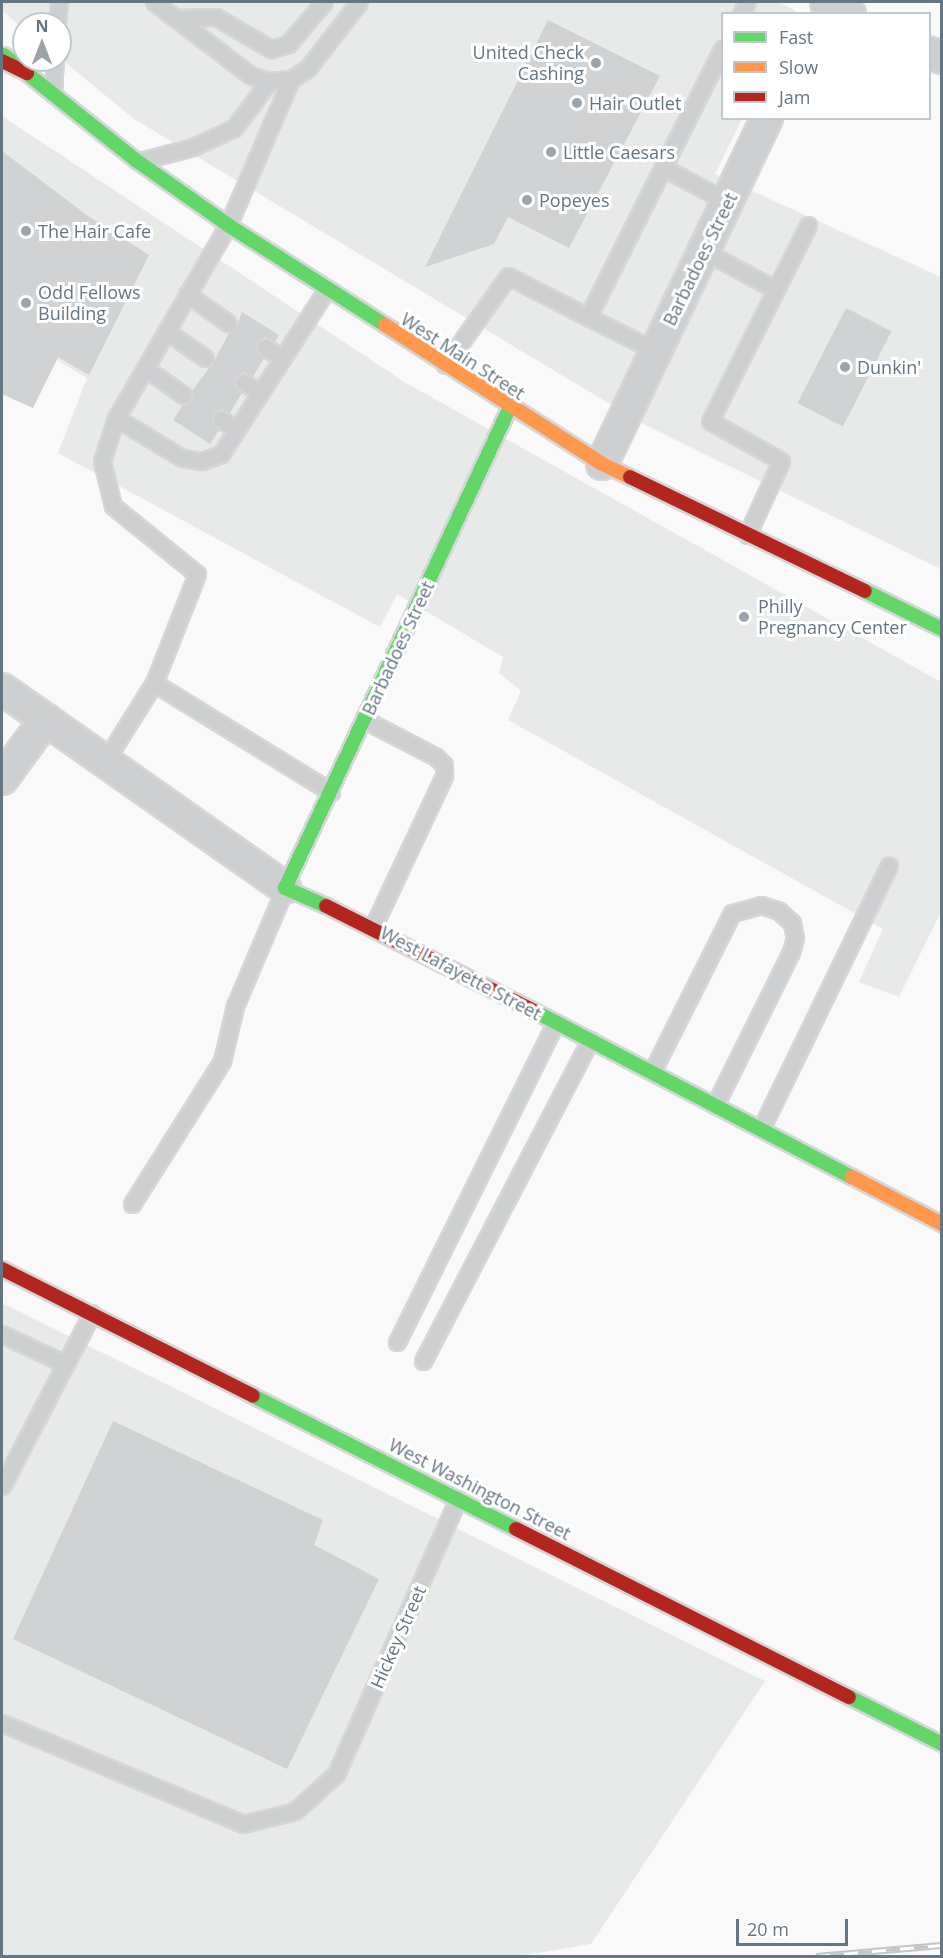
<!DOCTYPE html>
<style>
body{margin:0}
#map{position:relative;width:943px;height:1958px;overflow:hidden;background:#f9f9f9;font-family:"Open Sans",sans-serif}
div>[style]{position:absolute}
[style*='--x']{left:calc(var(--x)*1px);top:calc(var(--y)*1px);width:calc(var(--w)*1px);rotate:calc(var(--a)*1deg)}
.built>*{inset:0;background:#e8e9e9}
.building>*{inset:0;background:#d0d2d3;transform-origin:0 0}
.roads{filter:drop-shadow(2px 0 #d5d6d7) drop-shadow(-2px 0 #d5d6d7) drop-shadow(0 2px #d5d6d7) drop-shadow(0 -2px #d5d6d7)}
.lane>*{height:15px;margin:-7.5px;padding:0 7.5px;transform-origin:7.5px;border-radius:7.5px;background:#cecfd0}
.street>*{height:30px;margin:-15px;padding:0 15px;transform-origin:15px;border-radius:15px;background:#cecfd0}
.fast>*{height:14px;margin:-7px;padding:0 7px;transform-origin:7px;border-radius:7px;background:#63d668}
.slow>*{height:14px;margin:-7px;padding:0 7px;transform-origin:7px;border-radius:7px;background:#ff974d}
.jam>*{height:14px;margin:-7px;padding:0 7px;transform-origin:7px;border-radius:7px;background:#b3261e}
.rail>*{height:7px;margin-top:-3.5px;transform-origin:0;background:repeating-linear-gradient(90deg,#fff 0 14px,#c3c5c6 0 28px);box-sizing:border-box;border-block:2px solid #c3c5c6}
.dots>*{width:16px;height:16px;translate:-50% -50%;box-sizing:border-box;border:3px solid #fff;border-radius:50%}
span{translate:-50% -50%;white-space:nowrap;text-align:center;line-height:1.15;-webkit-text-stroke:6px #fff;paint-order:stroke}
.poi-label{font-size:18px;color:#657683}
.right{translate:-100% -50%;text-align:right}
.left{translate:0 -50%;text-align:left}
.street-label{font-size:18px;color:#657683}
.frame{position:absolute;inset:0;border:3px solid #657683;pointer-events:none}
.legend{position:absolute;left:721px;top:12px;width:210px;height:108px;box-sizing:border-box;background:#fff;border:2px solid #c1c8cd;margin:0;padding:8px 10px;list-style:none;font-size:18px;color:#657683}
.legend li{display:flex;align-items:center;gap:12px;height:30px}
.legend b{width:30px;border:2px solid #c1c8cd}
.north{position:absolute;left:12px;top:12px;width:60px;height:60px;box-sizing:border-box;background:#fff;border:2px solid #c1c8cd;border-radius:50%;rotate:0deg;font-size:16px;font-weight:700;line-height:24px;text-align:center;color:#657683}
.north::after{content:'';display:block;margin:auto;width:21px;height:27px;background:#99a4ac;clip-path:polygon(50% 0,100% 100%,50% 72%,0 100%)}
.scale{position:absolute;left:736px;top:1919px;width:112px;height:27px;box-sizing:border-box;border:3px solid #657683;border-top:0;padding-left:8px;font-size:18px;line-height:21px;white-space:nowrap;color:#657683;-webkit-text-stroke:4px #fff;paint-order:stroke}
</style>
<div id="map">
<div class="built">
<i style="clip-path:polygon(2px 2px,778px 2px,795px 10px,793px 13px,722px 14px,722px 118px,742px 119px,715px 174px,941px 277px,941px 569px,645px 425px,134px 119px,60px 58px,60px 24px,24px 24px,24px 29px,2px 11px)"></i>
<i style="clip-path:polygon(2px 116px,406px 383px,941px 682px,941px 912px,899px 997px,859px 982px,883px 929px,508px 720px,521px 691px,499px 673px,503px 657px,397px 594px,380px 627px,58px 453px,87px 378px,57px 360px,33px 408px,2px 394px)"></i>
<i style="clip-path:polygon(2px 1303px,765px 1681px,591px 1944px,519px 1956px,2px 1956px)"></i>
</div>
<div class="building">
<i style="clip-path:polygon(548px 20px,660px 76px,569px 248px,508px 217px,494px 244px,425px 267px)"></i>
<i style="clip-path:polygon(2px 151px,88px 216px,149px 255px,89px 375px,58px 357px,33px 408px,2px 394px)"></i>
<i style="left:846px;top:308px;width:51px;height:107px;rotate:27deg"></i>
<i style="clip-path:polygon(242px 312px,279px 335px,275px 342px,265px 337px,257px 342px,256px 351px,264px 358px,253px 377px,243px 372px,235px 377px,234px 386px,242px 393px,230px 413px,221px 409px,213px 414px,212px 422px,219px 430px,210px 444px,173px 420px,183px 405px,191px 400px,192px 391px,213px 363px,229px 333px,236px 328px)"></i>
<i style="clip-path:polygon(113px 1421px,323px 1520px,314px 1545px,379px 1579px,287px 1769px,13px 1639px)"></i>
</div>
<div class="roads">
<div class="lane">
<i style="--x:154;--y:2;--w:121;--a:37.2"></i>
<i style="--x:250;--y:75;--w:20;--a:18"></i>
<i style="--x:269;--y:81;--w:22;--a:-5"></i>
<i style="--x:291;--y:79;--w:20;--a:-33"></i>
<i style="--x:308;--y:68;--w:83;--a:-52.3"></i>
<i style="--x:741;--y:14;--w:13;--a:-63"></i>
<i style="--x:176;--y:18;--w:40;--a:-1.4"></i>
<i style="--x:216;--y:17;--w:64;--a:30.2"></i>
<i style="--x:271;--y:49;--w:18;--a:-16"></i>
<i style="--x:288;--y:44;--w:55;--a:-49.4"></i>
<i style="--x:57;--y:24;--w:22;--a:-85"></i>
<i style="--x:291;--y:79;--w:159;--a:113.3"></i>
<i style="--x:228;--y:225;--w:223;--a:120.1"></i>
<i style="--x:116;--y:418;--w:45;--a:108"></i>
<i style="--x:102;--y:461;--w:46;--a:76.3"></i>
<i style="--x:113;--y:506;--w:108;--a:39"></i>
<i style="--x:197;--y:574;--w:117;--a:111.5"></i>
<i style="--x:154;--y:683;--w:208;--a:31.6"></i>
<i style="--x:53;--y:94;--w:34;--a:-87"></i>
<i style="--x:140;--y:161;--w:55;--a:-14.8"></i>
<i style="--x:193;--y:147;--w:45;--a:-24.9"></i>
<i style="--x:234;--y:128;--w:59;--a:-53.3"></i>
<i style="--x:662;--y:167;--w:75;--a:27.9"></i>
<i style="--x:704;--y:251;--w:81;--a:28.2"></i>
<i style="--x:187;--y:294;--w:50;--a:35.3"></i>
<i style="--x:588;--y:317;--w:76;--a:26.6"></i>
<i style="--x:166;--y:331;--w:47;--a:34.7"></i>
<i style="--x:265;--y:347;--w:21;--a:35"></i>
<i style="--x:445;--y:365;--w:109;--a:-54.7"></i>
<i style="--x:508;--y:276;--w:90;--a:27.1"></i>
<i style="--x:588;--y:317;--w:300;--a:-63.4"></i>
<i style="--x:145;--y:368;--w:47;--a:35.4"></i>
<i style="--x:243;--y:382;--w:20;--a:33"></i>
<i style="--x:116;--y:418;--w:77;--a:31.2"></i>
<i style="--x:182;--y:458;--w:20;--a:9"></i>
<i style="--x:202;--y:461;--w:20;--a:-20"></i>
<i style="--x:221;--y:454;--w:196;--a:-57.3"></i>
<i style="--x:221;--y:419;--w:19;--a:36"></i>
<i style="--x:747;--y:535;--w:81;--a:-65.3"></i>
<i style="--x:781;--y:461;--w:81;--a:-150.6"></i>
<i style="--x:710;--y:421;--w:219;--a:-63.4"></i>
<i style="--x:365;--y:720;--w:80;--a:27.5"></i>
<i style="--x:436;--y:757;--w:11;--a:45"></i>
<i style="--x:444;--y:765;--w:11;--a:90"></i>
<i style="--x:444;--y:776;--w:167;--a:115.2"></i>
<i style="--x:105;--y:761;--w:92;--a:-57.9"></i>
<i style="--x:652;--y:1072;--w:178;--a:-63.3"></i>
<i style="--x:732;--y:913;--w:30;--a:-15"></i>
<i style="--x:761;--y:905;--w:19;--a:18"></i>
<i style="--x:779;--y:911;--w:18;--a:43"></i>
<i style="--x:792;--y:923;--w:15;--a:79"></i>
<i style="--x:795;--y:938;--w:15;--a:106"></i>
<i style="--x:791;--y:952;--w:171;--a:116.4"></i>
<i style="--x:761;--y:1129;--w:293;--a:-64.1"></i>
<i style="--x:132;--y:1204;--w:169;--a:-57.8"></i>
<i style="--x:222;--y:1061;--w:57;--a:-76.7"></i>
<i style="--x:235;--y:1006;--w:128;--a:-67"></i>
<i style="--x:2;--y:1334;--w:70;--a:25.5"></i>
<i style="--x:397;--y:1342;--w:357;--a:-63.6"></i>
<i style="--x:423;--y:1361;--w:362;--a:-62.5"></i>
<i style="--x:2;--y:1486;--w:195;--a:-62.5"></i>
<i style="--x:2;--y:1723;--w:261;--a:22.7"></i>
<i style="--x:243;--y:1824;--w:54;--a:-14"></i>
<i style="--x:295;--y:1811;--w:55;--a:-42.1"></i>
<i style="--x:336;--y:1774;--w:301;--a:-66.1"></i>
</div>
<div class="street">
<i style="--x:826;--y:2;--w:27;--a:27"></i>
<i style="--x:930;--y:53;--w:13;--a:23"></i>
<i style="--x:602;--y:464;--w:383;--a:-64.5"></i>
<i style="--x:2;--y:689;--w:346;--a:35.1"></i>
<i style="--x:2;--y:779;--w:74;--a:-53.7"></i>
</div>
<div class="fast">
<i style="--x:4;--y:55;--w:170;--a:38.6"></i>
<i style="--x:137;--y:161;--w:111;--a:35.1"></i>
<i style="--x:228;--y:225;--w:186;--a:32.5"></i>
<i style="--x:865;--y:591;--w:86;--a:26.3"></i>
<i style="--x:326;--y:906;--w:45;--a:-156.3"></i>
<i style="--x:285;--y:888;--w:531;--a:-64.93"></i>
<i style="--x:536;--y:1012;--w:356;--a:27.6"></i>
<i style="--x:253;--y:1396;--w:295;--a:26.8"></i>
<i style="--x:849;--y:1697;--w:104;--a:26.8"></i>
</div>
<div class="slow">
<i style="--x:385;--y:325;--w:258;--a:32.6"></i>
<i style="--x:602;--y:464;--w:31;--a:25"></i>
<i style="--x:852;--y:1177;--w:102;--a:27.6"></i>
</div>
<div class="jam">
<i style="--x:2;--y:61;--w:28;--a:26"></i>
<i style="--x:630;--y:477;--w:261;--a:25.9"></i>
<i style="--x:326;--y:906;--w:235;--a:26.8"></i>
<i style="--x:2;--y:1269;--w:281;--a:26.8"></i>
<i style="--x:516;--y:1529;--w:373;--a:26.8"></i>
</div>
</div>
<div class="rail">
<i style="--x:816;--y:1956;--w:126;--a:-5"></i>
</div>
<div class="dots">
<i style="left:596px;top:63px;background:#99a4ac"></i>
<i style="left:577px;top:103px;background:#99a4ac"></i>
<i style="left:551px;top:152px;background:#99a4ac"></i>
<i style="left:527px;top:200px;background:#99a4ac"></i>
<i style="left:26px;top:231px;background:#99a4ac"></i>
<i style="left:26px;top:303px;background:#99a4ac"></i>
<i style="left:845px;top:367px;background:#99a4ac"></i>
<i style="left:744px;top:617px;background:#99a4ac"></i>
</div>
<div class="poi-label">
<span class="right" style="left:584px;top:63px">United Check<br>Cashing</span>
<span class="left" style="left:589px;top:103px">Hair Outlet</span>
<span class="left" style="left:563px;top:152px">Little Caesars</span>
<span class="left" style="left:539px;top:200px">Popeyes</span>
<span class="left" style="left:38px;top:231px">The Hair Cafe</span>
<span class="left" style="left:38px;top:303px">Odd Fellows<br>Building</span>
<span class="left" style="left:857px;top:367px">Dunkin'</span>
<span class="left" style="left:758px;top:617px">Philly<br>Pregnancy Center</span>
</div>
<div class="street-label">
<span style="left:700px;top:259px;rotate:-64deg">Barbadoes Street</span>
<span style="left:463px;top:356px;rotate:33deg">West Main Street</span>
<span style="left:398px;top:648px;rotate:-65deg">Barbadoes Street</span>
<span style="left:461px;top:973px;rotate:28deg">West Lafayette Street</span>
<span style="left:480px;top:1489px;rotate:27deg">West Washington Street</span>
<span style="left:398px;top:1637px;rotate:-66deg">Hickey Street</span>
</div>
<div class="frame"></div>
<ul class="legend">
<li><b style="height:8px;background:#63d668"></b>Fast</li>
<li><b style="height:8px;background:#ff974d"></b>Slow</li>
<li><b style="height:8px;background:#b3261e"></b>Jam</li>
</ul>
<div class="north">N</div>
<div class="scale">20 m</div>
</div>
